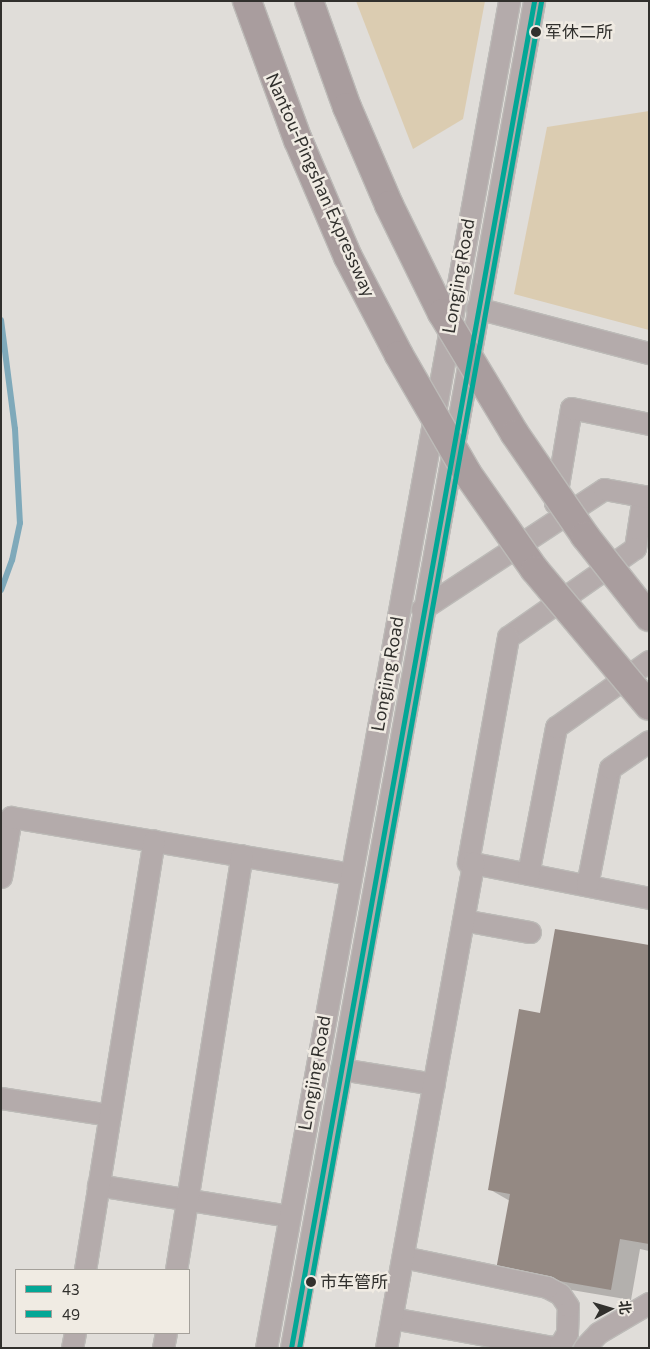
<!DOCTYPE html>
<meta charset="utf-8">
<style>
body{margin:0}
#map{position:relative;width:650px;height:1349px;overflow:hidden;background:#e0ddd9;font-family:Commissioner,"Noto Sans SC",sans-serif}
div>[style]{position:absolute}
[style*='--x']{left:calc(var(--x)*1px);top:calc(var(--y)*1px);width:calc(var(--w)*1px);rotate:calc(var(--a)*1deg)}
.green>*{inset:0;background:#dbccb1}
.shadow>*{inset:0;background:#0003}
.stream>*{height:6px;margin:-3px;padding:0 3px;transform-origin:3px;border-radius:3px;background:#7fa9ba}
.building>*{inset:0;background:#948983}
.roads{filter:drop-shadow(1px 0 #bcbab7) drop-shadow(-1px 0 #bcbab7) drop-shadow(0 1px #bcbab7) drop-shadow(0 -1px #bcbab7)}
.minor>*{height:21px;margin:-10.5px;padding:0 10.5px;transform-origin:10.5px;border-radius:10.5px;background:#b4abab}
.bridges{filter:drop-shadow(1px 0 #bcbab7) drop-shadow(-1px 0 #bcbab7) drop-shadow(0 1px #bcbab7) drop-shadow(0 -1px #bcbab7)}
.highway-bridge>*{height:28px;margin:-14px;padding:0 14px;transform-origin:14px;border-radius:14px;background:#a99d9e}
.bus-1>*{height:5px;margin:-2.5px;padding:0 2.5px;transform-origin:2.5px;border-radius:2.5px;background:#03a796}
.bus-2>*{height:5px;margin:-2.5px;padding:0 2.5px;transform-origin:2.5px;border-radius:2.5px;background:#03a796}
.dots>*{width:14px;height:14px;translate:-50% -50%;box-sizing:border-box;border:2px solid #f0ebe3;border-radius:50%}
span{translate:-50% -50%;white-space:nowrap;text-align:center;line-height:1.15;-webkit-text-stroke:5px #f0ebe3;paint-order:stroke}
.bus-label{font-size:17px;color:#31302d}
.left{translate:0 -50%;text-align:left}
.street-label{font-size:18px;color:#31302d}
.frame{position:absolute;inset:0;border:2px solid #31302d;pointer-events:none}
.legend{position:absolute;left:15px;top:1269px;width:175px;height:65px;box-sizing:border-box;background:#f0ebe3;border:1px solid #a4a09a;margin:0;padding:6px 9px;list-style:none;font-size:15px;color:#31302d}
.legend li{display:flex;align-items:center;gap:10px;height:25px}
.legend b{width:25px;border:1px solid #a4a09a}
.north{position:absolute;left:585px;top:1284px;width:50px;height:50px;-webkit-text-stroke:4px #f0ebe3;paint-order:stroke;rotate:84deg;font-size:14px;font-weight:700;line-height:20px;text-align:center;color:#31302d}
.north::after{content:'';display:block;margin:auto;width:18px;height:22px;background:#31302d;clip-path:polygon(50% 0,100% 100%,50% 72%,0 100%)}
</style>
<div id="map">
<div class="green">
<i style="clip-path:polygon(356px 1px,485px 1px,463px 119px,413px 149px)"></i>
<i style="clip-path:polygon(649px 111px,649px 330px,514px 294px,547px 127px)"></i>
</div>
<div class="shadow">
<i style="clip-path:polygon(649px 946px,649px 1251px,640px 1249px,631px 1300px,518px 1281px,510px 1201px,489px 1189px)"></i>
</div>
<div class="stream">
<i style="--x:1;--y:320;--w:110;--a:82.7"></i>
<i style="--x:15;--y:429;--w:94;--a:87"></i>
<i style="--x:20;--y:523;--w:38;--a:102"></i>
<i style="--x:12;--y:560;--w:32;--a:110"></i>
</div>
<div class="building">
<i style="clip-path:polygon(555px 929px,649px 945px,649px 1244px,620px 1239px,611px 1290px,496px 1270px,510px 1194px,488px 1190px,519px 1009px,540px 1013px)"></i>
</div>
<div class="roads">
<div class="minor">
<i style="--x:477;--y:308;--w:178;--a:14.7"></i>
<i style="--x:643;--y:496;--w:53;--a:98.7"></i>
<i style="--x:635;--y:548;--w:155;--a:145"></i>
<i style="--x:508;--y:637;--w:229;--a:100.1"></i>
<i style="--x:468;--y:862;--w:185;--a:11.2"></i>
<i style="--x:555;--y:503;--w:96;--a:-80.4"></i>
<i style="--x:571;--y:408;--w:80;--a:11.6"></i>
<i style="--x:422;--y:609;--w:218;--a:-33.4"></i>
<i style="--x:604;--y:489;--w:46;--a:10.1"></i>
<i style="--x:528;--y:874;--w:150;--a:-79.2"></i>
<i style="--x:556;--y:727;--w:114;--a:-35.4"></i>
<i style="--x:1;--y:877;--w:61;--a:-80.5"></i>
<i style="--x:11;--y:817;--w:344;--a:9.5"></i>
<i style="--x:587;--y:885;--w:119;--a:-78.9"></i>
<i style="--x:610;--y:768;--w:47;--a:-34.7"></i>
<i style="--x:463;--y:920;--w:68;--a:10.2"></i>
<i style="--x:341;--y:1069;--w:94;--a:9.2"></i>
<i style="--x:1;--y:1098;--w:110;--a:8.9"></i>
<i style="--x:98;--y:1185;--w:193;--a:9.2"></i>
<i style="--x:85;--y:1270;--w:435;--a:-80.9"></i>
<i style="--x:176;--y:1270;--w:420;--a:-81"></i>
<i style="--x:392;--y:1318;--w:163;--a:10.3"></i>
<i style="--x:552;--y:1347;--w:8;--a:-14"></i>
<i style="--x:560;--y:1345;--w:14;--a:-60"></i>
<i style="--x:567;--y:1333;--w:27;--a:-88"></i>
<i style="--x:568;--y:1306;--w:14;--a:-124"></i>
<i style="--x:560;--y:1294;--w:15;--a:-152"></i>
<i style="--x:547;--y:1287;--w:147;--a:-168.2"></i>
<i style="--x:72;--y:1348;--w:15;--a:-79"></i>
<i style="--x:163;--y:1348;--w:15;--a:-79"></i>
<i style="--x:266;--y:1348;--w:1369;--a:-79.77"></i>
<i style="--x:291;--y:1348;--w:1369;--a:-79.77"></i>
<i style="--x:386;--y:1348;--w:493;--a:-79.8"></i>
<i style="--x:584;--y:1348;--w:21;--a:-47"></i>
<i style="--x:598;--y:1333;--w:59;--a:-30.5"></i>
</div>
</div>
<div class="bridges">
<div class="highway-bridge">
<i style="--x:247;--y:1;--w:148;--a:69.9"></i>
<i style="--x:298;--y:140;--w:127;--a:66.9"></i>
<i style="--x:348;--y:257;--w:110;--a:62.5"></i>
<i style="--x:399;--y:355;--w:136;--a:60"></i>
<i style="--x:467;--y:473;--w:118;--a:55"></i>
<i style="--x:535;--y:570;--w:177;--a:50"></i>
<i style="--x:309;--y:1;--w:113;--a:70.3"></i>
<i style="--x:347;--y:107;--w:107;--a:66.8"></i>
<i style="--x:389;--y:205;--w:120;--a:63.9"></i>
<i style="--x:442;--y:313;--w:141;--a:58.9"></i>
<i style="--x:515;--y:434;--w:124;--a:55.5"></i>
<i style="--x:585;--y:536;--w:103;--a:51.7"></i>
</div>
</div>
<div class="bus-1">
<i style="--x:291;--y:1348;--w:1369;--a:-79.77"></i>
</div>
<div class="bus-2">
<i style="--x:299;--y:1348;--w:1368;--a:-79.81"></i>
</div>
<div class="dots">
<i style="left:536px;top:32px;background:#31302d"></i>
<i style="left:311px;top:1282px;background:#31302d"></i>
</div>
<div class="bus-label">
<span class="left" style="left:545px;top:32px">军休二所</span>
<span class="left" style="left:320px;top:1282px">市车管所</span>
</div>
<div class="street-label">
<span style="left:321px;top:185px;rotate:66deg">Nantou-Pingshan Expressway</span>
<span style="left:458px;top:276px;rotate:-80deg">Longjing Road</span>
<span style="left:387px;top:674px;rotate:-80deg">Longjing Road</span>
<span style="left:314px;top:1073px;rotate:-80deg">Longjing Road</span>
</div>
<div class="frame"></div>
<ul class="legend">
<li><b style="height:6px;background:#03a796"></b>43</li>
<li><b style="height:6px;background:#03a796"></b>49</li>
</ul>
<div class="north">北</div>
</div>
